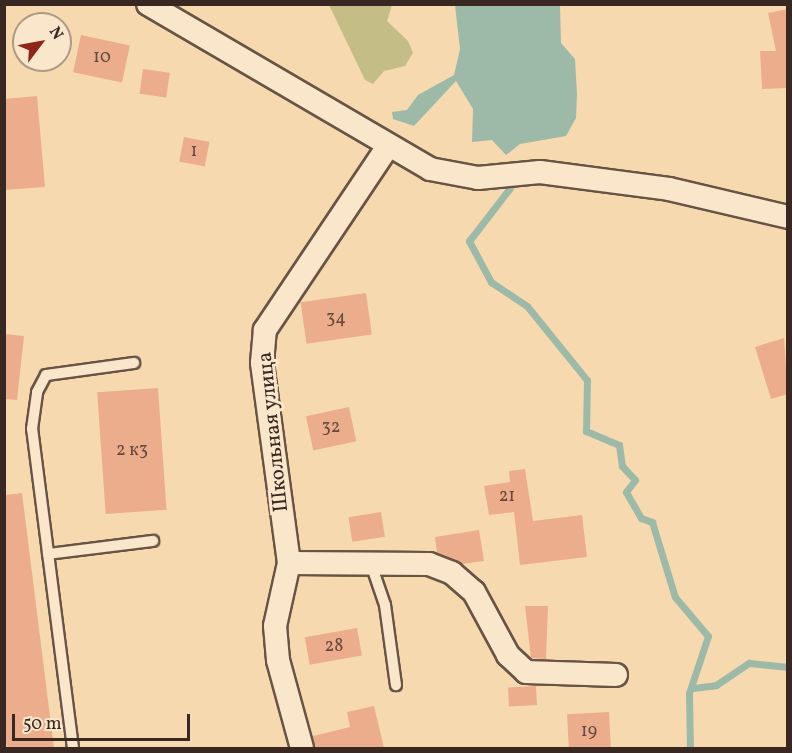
<!DOCTYPE html>
<meta charset="utf-8">
<style>
body{margin:0}
#map{position:relative;width:792px;height:753px;overflow:hidden;background:#f7d9af;font-family:Vollkorn,serif}
div>[style]{position:absolute}
[style*='--x']{left:calc(var(--x)*1px);top:calc(var(--y)*1px);width:calc(var(--w)*1px);rotate:calc(var(--a)*1deg)}
.green>*{inset:0;background:#c4bd85}
.water>*{inset:0;background:#9dbaa8}
.stream>*{height:7px;margin:-3.5px;padding:0 3.5px;transform-origin:3.5px;border-radius:3.5px;background:#9dbaa8}
.building>*{inset:0;background:#ecad8d;transform-origin:0 0}
.roads{filter:drop-shadow(2px 0 #685444) drop-shadow(-2px 0 #685444) drop-shadow(0 2px #685444) drop-shadow(0 -2px #685444)}
.lane>*{height:10px;margin:-5px;padding:0 5px;transform-origin:5px;border-radius:5px;background:#fae6cb}
.street>*{height:22px;margin:-11px;padding:0 11px;transform-origin:11px;border-radius:11px;background:#fae6cb}
span{translate:-50% -50%;white-space:nowrap;text-align:center;line-height:1.15;-webkit-text-stroke:6px #fae6cb;paint-order:stroke}
.number-label{font-size:18px;color:#65493c}
.number-label span{-webkit-text-stroke-width:0}
.street-label{font-size:21px;color:#382821}
.frame{position:absolute;inset:0;border:6px solid #382821;pointer-events:none}
.north{position:absolute;left:12px;top:12px;width:60px;height:60px;box-sizing:border-box;background:#fae6cb;border:2px solid #ac9a87;border-radius:50%;rotate:58deg;font-size:16px;font-weight:700;line-height:24px;text-align:center;color:#382821}
.north::after{content:'';display:block;margin:auto;width:21px;height:27px;background:#8f2418;clip-path:polygon(50% 0,100% 100%,50% 72%,0 100%)}
.scale{position:absolute;left:12px;top:714px;width:178px;height:27px;box-sizing:border-box;border:3px solid #382821;border-top:0;padding-left:8px;font-size:18px;line-height:21px;white-space:nowrap;color:#382821;-webkit-text-stroke:4px #fae6cb;paint-order:stroke}
</style>
<div id="map">
<div class="green">
<i style="clip-path:polygon(329px 5px,392px 5px,387px 21px,408px 41px,413px 53px,405px 66px,384px 71px,373px 84px,365px 80px)"></i>
</div>
<div class="water">
<i style="clip-path:polygon(455px 5px,560px 5px,561px 43px,575px 59px,577px 94px,576px 118px,566px 136px,520px 144px,506px 155px,492px 140px,472px 142px,473px 109px,456px 81px,414px 126px,393px 119px,392px 112px,407px 110px,418px 95px,454px 75px,460px 49px)"></i>
</div>
<div class="stream">
<i style="--x:510;--y:188;--w:67;--a:127.7"></i>
<i style="--x:469;--y:241;--w:47;--a:61.8"></i>
<i style="--x:491;--y:282;--w:43;--a:33.7"></i>
<i style="--x:527;--y:306;--w:95;--a:51"></i>
<i style="--x:587;--y:380;--w:51;--a:91.1"></i>
<i style="--x:586;--y:431;--w:36;--a:23"></i>
<i style="--x:619;--y:445;--w:21;--a:82"></i>
<i style="--x:622;--y:466;--w:19;--a:47"></i>
<i style="--x:635;--y:480;--w:15;--a:127"></i>
<i style="--x:626;--y:492;--w:30;--a:60"></i>
<i style="--x:641;--y:518;--w:12;--a:20"></i>
<i style="--x:652;--y:522;--w:78;--a:73"></i>
<i style="--x:675;--y:597;--w:51;--a:49.8"></i>
<i style="--x:708;--y:636;--w:60;--a:108.4"></i>
<i style="--x:689;--y:693;--w:55;--a:89"></i>
<i style="--x:693;--y:688;--w:23;--a:-7"></i>
<i style="--x:716;--y:685;--w:40;--a:-34"></i>
<i style="--x:749;--y:663;--w:39;--a:6"></i>
</div>
<div class="building">
<i style="clip-path:polygon(788px 9px,788px 88px,762px 89px,760px 51px,776px 51px,768px 13px)"></i>
<i style="left:81px;top:35px;width:50px;height:38px;rotate:12deg"></i>
<i style="left:143px;top:69px;width:27px;height:25px;rotate:8deg"></i>
<i style="clip-path:polygon(37px 96px,45px 187px,4px 190px,4px 99px)"></i>
<i style="left:184px;top:137px;width:26px;height:25px;rotate:11deg"></i>
<i style="left:366px;top:293px;width:42px;height:66px;rotate:82deg"></i>
<i style="clip-path:polygon(4px 334px,24px 336px,17px 400px,4px 399px)"></i>
<i style="clip-path:polygon(784px 338px,788px 394px,771px 399px,755px 347px)"></i>
<i style="left:158px;top:388px;width:122px;height:61px;rotate:86deg"></i>
<i style="left:349px;top:407px;width:35px;height:44px;rotate:78deg"></i>
<i style="clip-path:polygon(525px 469px,533px 521px,582px 515px,587px 557px,520px 565px,514px 512px,489px 515px,484px 486px,510px 482px,509px 471px)"></i>
<i style="clip-path:polygon(22px 493px,54px 748px,7px 748px,4px 731px,4px 495px)"></i>
<i style="left:381px;top:512px;width:25px;height:33px;rotate:81deg"></i>
<i style="clip-path:polygon(479px 530px,484px 561px,462px 564px,437px 553px,435px 537px)"></i>
<i style="clip-path:polygon(525px 606px,548px 606px,546px 659px,531px 658px)"></i>
<i style="left:357px;top:628px;width:28px;height:53px;rotate:80deg"></i>
<i style="left:536px;top:686px;width:19px;height:28px;rotate:87deg"></i>
<i style="clip-path:polygon(374px 706px,384px 748px,315px 748px,313px 736px,350px 727px,347px 712px)"></i>
<i style="left:609px;top:712px;width:36px;height:42px;rotate:87deg"></i>
</div>
<div class="roads">
<div class="lane">
<i style="--x:48;--y:554;--w:106;--a:-7.1"></i>
<i style="--x:372;--y:567;--w:40;--a:71.1"></i>
<i style="--x:385;--y:605;--w:81;--a:82.2"></i>
<i style="--x:73;--y:748;--w:322;--a:-97.3"></i>
<i style="--x:32;--y:429;--w:37;--a:-82"></i>
<i style="--x:37;--y:392;--w:19;--a:-62"></i>
<i style="--x:46;--y:375;--w:89;--a:-7.8"></i>
</div>
<div class="street">
<i style="--x:148;--y:4;--w:327;--a:30.3"></i>
<i style="--x:430;--y:169;--w:49;--a:10.6"></i>
<i style="--x:478;--y:178;--w:62;--a:-5.5"></i>
<i style="--x:540;--y:172;--w:130;--a:7.5"></i>
<i style="--x:669;--y:189;--w:122;--a:13.2"></i>
<i style="--x:289;--y:563;--w:140;--a:0.4"></i>
<i style="--x:429;--y:564;--w:25;--a:21"></i>
<i style="--x:452;--y:573;--w:29;--a:41"></i>
<i style="--x:474;--y:592;--w:72;--a:61.6"></i>
<i style="--x:508;--y:655;--w:25;--a:43"></i>
<i style="--x:526;--y:672;--w:90;--a:1.9"></i>
<i style="--x:302;--y:748;--w:91;--a:-105.3"></i>
<i style="--x:278;--y:660;--w:34;--a:-95"></i>
<i style="--x:275;--y:626;--w:65;--a:-77.5"></i>
<i style="--x:289;--y:563;--w:202;--a:-97.7"></i>
<i style="--x:262;--y:363;--w:33;--a:-85"></i>
<i style="--x:265;--y:330;--w:219;--a:-56.2"></i>
</div>
</div>
<div class="number-label">
<span style="left:102px;top:58px">10</span>
<span style="left:194px;top:152px">1</span>
<span style="left:336px;top:319px">34</span>
<span style="left:331px;top:428px">32</span>
<span style="left:132px;top:451px">2 к3</span>
<span style="left:507px;top:497px">21</span>
<span style="left:334px;top:647px">28</span>
<span style="left:589px;top:732px">19</span>
</div>
<div class="street-label">
<span style="left:274px;top:432px;rotate:-96deg">Школьная улица</span>
</div>
<div class="frame"></div>
<div class="north">N</div>
<div class="scale">50 m</div>
</div>
